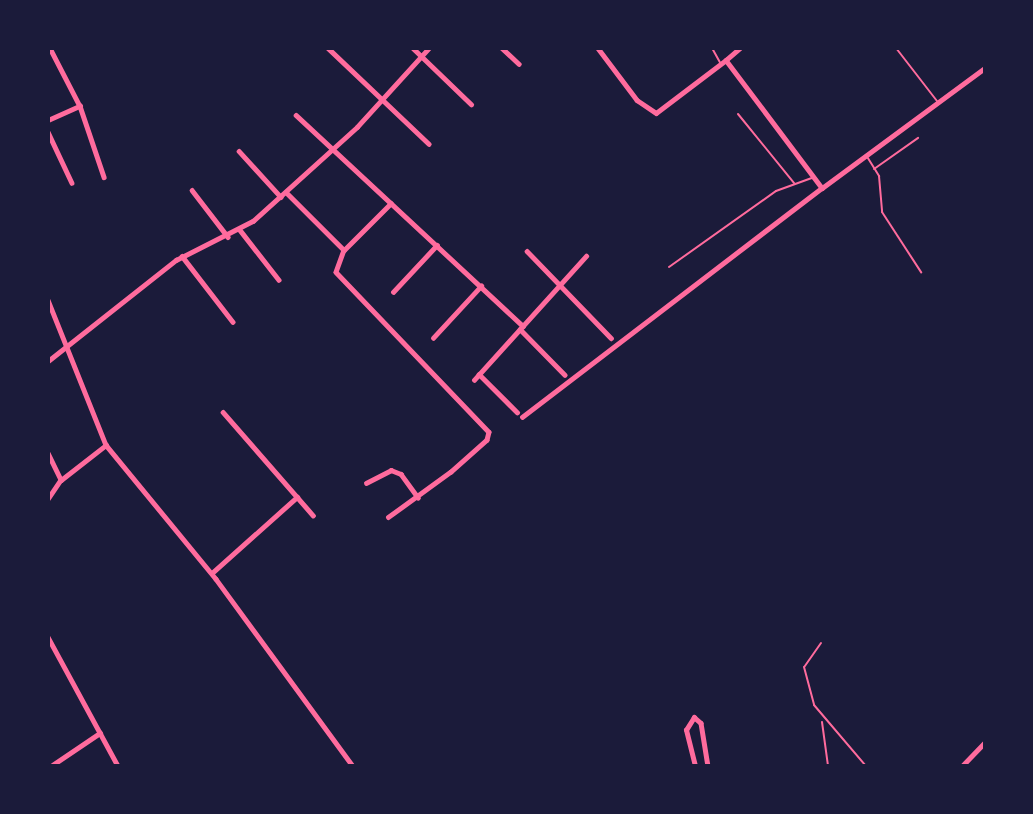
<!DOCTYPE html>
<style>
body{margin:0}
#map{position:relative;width:1033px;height:814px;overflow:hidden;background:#1b1b3a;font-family:"Roboto Serif",serif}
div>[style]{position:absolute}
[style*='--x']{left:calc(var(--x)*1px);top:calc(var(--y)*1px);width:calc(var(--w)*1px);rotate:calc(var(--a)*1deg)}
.service>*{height:2px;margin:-1px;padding:0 1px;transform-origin:1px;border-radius:1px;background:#ff6b9d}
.minor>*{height:4.5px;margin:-2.25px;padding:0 2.25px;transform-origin:2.25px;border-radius:2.25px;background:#ff6b9d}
span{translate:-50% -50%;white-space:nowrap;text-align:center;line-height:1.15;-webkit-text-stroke:4.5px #1b1b3a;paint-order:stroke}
.frame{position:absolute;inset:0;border:50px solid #1b1b3a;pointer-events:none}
</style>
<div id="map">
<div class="service">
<i style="--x:712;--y:48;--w:18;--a:61"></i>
<i style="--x:896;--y:48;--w:67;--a:52.3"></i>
<i style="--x:738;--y:114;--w:89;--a:50.9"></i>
<i style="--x:866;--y:155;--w:25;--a:58"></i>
<i style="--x:879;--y:176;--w:36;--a:85"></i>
<i style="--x:882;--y:212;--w:72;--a:57"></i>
<i style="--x:874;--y:169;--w:54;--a:-35.2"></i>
<i style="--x:669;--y:267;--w:131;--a:-35.4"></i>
<i style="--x:776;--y:191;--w:38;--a:-20"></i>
<i style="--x:821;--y:643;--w:29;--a:125"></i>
<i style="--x:804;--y:667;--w:39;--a:75"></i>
<i style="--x:814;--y:705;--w:80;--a:49.6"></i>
<i style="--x:822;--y:722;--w:44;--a:82.2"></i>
</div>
<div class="minor">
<i style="--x:50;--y:48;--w:65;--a:62.7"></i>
<i style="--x:80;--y:106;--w:75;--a:71.3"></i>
<i style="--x:328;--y:48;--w:139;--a:43.5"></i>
<i style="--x:413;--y:48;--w:81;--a:44"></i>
<i style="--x:502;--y:48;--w:23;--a:43"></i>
<i style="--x:598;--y:48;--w:65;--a:53.1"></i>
<i style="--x:637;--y:100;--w:23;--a:34"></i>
<i style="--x:656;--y:113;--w:88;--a:-37.1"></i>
<i style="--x:726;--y:60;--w:160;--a:53.1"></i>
<i style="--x:822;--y:188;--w:202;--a:-36.4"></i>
<i style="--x:726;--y:60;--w:18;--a:-41"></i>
<i style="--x:296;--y:115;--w:310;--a:42.9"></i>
<i style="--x:48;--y:120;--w:35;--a:-24"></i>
<i style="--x:48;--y:132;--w:56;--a:64.8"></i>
<i style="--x:239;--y:151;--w:62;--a:47.6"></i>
<i style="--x:192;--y:190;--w:59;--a:52.5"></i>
<i style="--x:286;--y:192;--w:82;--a:45"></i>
<i style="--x:344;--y:250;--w:66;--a:-45"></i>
<i style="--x:240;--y:230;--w:63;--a:52"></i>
<i style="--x:344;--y:250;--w:23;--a:110"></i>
<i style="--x:336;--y:272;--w:221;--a:46.3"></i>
<i style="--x:489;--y:432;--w:8;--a:104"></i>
<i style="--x:487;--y:440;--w:48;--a:138.4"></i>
<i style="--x:451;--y:472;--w:77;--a:144"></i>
<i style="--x:527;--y:251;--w:121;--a:46"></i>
<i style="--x:182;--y:256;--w:83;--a:52.3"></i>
<i style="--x:393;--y:292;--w:64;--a:-46.9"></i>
<i style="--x:48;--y:300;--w:156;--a:68.2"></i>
<i style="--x:520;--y:329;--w:64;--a:45.6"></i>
<i style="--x:433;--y:338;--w:71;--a:-47.3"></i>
<i style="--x:48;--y:361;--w:163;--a:-38.3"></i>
<i style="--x:176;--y:260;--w:86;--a:-26.9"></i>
<i style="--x:253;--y:221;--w:140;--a:-42.1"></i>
<i style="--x:357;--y:127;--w:107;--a:-47.7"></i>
<i style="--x:479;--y:374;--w:54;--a:45"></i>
<i style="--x:474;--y:380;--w:167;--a:-47.9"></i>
<i style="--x:223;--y:412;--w:137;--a:48.9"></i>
<i style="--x:522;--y:417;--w:377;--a:-37.4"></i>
<i style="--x:48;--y:453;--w:30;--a:64"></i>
<i style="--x:61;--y:480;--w:23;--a:124"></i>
<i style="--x:61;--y:480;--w:57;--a:-37.9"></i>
<i style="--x:106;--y:445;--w:173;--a:50.6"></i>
<i style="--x:216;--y:579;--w:232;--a:53.8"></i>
<i style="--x:366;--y:483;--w:28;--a:-27"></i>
<i style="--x:391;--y:470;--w:11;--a:22"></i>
<i style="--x:401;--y:474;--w:29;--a:54"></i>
<i style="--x:212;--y:573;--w:114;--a:-41.8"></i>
<i style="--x:48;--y:637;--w:147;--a:61.5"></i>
<i style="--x:51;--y:766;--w:59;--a:-34"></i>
<i style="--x:695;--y:766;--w:37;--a:-104"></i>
<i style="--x:686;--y:730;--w:15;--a:-58"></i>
<i style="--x:694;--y:717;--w:9;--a:41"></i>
<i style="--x:701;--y:723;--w:44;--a:80.8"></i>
<i style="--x:962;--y:766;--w:33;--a:-46"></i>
</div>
<div class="frame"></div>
</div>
